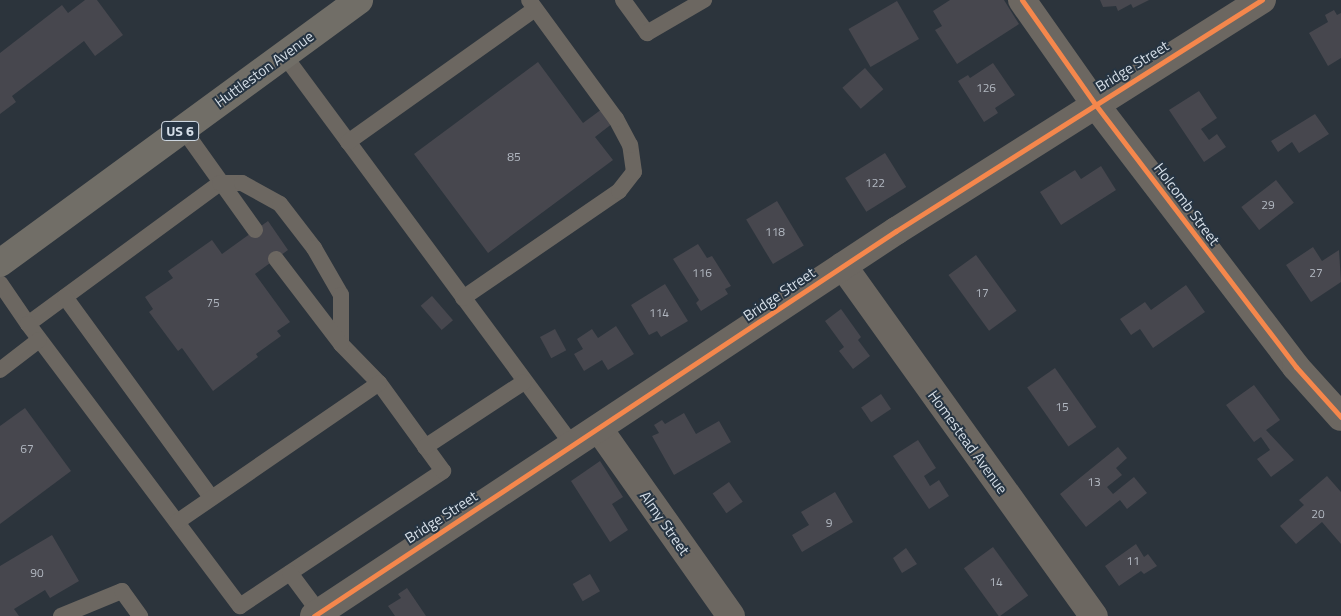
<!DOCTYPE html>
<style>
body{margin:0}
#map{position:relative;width:1341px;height:616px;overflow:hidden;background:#2c343c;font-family:"Titillium Web",sans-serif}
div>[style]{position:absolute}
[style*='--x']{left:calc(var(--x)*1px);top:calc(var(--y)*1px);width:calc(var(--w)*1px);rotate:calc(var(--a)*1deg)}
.building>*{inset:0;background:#47474e;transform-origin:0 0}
.lane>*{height:16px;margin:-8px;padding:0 8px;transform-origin:8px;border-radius:8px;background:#6c6761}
.street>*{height:28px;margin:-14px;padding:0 14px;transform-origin:14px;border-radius:14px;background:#6c6761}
.highway>*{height:28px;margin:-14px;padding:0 14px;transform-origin:14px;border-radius:14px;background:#716e67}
.cycleway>*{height:5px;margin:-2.5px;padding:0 2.5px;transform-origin:2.5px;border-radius:2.5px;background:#f5874c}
span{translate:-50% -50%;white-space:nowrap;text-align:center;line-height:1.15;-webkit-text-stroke:4px #263442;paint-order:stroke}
.number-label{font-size:12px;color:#b2b8c1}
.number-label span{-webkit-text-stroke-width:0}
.shield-label span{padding:1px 4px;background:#263442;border:1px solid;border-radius:4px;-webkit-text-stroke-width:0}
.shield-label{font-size:14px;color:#d5dee7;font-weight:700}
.street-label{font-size:15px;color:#d5dee7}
</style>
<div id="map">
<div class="building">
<i style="clip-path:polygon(85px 0,97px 0,123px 35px,95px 56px,84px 41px,12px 96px,16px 102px,0 114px,0 53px,62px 5px,68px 13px)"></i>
<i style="clip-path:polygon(950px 0,1004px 0,1019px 24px,957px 64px,935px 30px,942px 26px,933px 11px)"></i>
<i style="clip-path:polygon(1100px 0,1149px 0,1133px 8px,1131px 4px,1118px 11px,1116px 6px,1103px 7px)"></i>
<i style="left:897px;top:1px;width:44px;height:56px;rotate:60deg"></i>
<i style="clip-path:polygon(1334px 10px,1337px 15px,1341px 13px,1341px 58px,1328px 66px,1309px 33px,1328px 22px,1325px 15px)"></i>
<i style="clip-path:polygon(538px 62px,583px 123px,602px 109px,613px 123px,595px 137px,613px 160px,488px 253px,414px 154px)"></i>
<i style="clip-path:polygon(993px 63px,1015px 95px,995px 108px,998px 113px,984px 122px,958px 81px,968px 75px,970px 78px)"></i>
<i style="left:865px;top:68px;width:28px;height:30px;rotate:49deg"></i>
<i style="clip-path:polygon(1199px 91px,1217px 118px,1201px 129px,1209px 140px,1217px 134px,1226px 147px,1204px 162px,1169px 110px)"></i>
<i style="clip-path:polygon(1315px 114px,1329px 134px,1299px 153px,1292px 142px,1278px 152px,1271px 141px)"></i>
<i style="left:885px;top:153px;width:40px;height:47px;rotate:58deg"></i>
<i style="clip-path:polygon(1101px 166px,1116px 190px,1061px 225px,1040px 192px,1075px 170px,1081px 179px)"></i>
<i style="left:1276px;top:180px;width:29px;height:44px;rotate:52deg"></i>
<i style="left:777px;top:201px;width:52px;height:36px;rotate:59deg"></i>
<i style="clip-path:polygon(268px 221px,288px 250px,255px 274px,290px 322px,277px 331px,281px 336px,256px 354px,258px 357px,213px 391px,182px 348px,178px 351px,149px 312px,153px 309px,145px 297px,173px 278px,168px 271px,212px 240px,222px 254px)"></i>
<i style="clip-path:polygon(698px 244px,707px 258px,712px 256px,731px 286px,725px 289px,728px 294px,701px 311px,696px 303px,699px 300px,673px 259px)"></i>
<i style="clip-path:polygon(1313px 247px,1322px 261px,1339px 250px,1341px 282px,1311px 302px,1286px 265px)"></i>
<i style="left:976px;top:255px;width:69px;height:34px;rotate:54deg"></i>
<i style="clip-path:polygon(665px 284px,688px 321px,661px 337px,657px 331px,649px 335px,631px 305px)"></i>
<i style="clip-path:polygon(1186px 285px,1205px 312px,1153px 348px,1140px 329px,1131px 335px,1120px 319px,1145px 302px,1151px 310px)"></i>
<i style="left:432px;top:296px;width:32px;height:15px;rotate:49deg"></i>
<i style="clip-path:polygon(841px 309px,861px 337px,858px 340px,870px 356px,853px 369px,839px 351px,844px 347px,825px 321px)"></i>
<i style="clip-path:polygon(616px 326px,634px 354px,608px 370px,602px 360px,584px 371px,574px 354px,583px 349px,577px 339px,592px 329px,598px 338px)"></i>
<i style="left:555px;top:329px;width:24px;height:17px;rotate:62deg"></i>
<i style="left:1055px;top:368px;width:72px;height:34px;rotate:55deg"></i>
<i style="clip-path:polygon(1254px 385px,1280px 420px,1266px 430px,1294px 460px,1271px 477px,1257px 459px,1270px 450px,1261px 437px,1254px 442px,1226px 405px)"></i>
<i style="left:881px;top:394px;width:18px;height:24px;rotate:56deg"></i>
<i style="clip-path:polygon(25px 408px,71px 471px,0 524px,0 426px)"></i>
<i style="clip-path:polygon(684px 413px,696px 434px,719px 421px,731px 442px,674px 475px,652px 436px,659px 433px,654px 425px,662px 420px,665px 424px)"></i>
<i style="clip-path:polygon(918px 440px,936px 468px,924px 476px,930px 486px,939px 480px,949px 496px,929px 509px,893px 456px)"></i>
<i style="clip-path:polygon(1118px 447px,1127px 458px,1116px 468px,1122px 475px,1107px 487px,1113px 494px,1134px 477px,1147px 493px,1127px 509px,1120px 500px,1086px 527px,1060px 494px)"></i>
<i style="clip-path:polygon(600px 461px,623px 497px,612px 504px,628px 530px,610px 542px,571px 481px)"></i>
<i style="clip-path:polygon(1327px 476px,1341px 492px,1341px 544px,1322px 522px,1296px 544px,1280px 526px,1304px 505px,1299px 500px)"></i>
<i style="left:729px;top:482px;width:24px;height:20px;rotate:55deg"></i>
<i style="clip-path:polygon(835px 492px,853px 522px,802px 552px,792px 535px,809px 525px,801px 512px)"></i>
<i style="clip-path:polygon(52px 535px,79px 581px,50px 598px,45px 590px,14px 609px,19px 616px,0 616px,0 566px)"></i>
<i style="clip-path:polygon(1136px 544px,1144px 557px,1148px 554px,1157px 566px,1144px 574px,1141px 571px,1119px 586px,1105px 566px)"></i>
<i style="left:993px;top:547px;width:60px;height:36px;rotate:54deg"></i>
<i style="clip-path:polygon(906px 548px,917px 564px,902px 573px,893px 558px)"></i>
<i style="left:590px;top:574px;width:20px;height:20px;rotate:60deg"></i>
<i style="clip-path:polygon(407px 588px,426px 616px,395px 616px,388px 606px,401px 598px,398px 594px)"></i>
</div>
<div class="lane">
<i style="--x:623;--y:0;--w:41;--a:54"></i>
<i style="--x:647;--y:33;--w:66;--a:-30.1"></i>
<i style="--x:284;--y:55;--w:486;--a:53.5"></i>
<i style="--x:183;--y:129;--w:124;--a:54.5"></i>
<i style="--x:348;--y:142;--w:229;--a:-35.4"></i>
<i style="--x:0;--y:283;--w:50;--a:55.7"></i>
<i style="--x:28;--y:324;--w:238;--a:-36.3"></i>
<i style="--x:220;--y:183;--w:22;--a:0"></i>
<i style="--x:242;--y:183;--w:43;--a:28.9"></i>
<i style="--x:280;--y:204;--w:56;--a:52.3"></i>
<i style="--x:314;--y:248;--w:54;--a:60.1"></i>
<i style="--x:341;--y:295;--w:49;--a:90"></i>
<i style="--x:65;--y:297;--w:246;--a:53.9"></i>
<i style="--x:463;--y:298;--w:189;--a:-34.4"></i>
<i style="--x:619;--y:191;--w:24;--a:-52"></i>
<i style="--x:634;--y:172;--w:27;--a:-98"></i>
<i style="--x:630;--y:145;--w:30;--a:-118"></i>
<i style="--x:616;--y:119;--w:147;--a:-126.2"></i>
<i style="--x:28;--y:324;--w:353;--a:53.1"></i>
<i style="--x:240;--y:606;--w:244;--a:-33.6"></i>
<i style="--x:443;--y:471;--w:109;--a:-126"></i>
<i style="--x:379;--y:383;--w:54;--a:-134.3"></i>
<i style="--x:341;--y:344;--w:107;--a:-127.4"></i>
<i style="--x:0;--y:370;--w:49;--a:-37.6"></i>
<i style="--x:425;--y:447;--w:118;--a:-33.3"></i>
<i style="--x:177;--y:522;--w:245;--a:-34.5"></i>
<i style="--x:290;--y:573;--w:49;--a:53.4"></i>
<i style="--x:61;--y:616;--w:66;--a:-22.3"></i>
<i style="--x:122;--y:591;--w:31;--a:54"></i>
</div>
<div class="street">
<i style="--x:1022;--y:0;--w:127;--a:54.9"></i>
<i style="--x:1095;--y:104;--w:331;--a:52.6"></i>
<i style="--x:1296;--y:367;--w:67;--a:48"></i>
<i style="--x:843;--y:266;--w:431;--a:54.4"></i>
<i style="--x:599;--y:429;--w:229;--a:54.8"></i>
<i style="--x:314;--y:616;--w:698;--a:-33.49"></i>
<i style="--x:896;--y:231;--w:433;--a:-32.3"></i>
</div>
<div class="highway">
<i style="--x:0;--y:263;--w:445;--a:-36.2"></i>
</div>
<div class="cycleway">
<i style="--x:1022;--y:0;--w:127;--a:54.9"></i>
<i style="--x:1095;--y:104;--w:331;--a:52.6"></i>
<i style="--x:1296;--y:367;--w:67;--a:48"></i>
<i style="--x:314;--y:616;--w:698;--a:-33.49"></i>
<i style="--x:896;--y:231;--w:433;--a:-32.3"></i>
</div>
<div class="number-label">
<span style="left:986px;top:88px">126</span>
<span style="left:514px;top:157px">85</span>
<span style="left:875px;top:183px">122</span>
<span style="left:1268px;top:205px">29</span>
<span style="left:775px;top:232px">118</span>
<span style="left:702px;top:273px">116</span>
<span style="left:1316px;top:273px">27</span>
<span style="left:982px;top:293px">17</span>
<span style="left:213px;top:303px">75</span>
<span style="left:659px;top:313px">114</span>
<span style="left:1062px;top:407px">15</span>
<span style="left:27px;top:449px">67</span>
<span style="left:1094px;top:482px">13</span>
<span style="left:1318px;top:514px">20</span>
<span style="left:829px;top:523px">9</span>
<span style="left:1133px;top:561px">11</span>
<span style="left:37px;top:573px">90</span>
<span style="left:996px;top:582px">14</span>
</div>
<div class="shield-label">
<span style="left:180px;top:131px">US 6</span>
</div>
<div class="street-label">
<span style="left:1132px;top:66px;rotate:-32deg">Bridge Street</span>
<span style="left:264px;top:69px;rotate:-36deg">Huttleston Avenue</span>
<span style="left:1187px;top:204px;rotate:53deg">Holcomb Street</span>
<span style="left:779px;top:294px;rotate:-34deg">Bridge Street</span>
<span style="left:968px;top:442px;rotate:54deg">Homestead Avenue</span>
<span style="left:441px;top:517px;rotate:-33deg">Bridge Street</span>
<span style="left:665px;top:523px;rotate:55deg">Almy Street</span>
</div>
</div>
